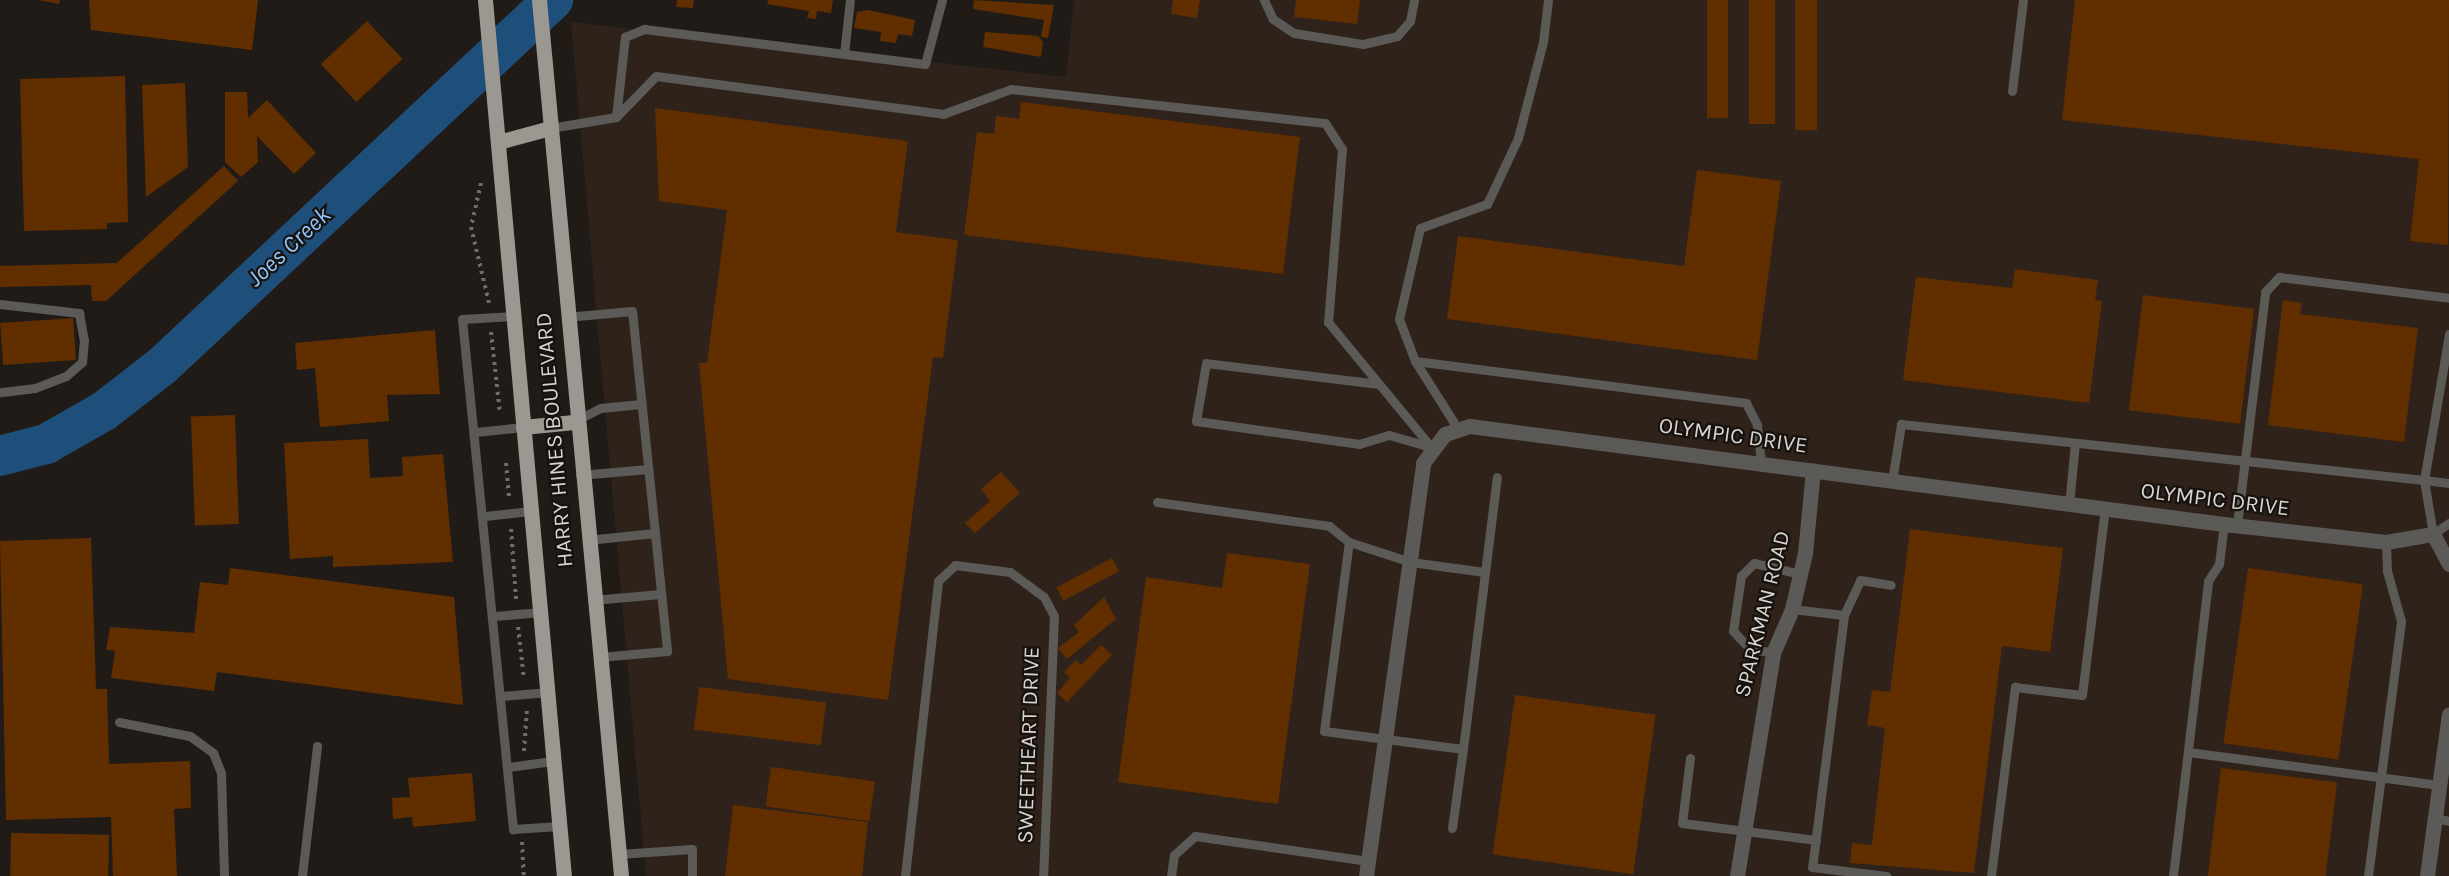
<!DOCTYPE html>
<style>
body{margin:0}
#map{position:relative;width:2449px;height:876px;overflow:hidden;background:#211b17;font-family:Karla,sans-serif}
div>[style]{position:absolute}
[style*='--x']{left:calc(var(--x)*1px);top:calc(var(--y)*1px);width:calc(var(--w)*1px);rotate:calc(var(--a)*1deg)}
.built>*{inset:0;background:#2e221b}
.river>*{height:40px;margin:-20px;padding:0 20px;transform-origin:20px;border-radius:20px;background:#1e4f7b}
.building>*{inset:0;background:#612e00;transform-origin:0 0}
.path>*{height:4px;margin-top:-2px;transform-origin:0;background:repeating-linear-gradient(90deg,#726d69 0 3px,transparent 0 7.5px)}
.service>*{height:9px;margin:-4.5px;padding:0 4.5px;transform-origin:4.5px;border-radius:4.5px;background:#5b5a56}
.minor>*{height:15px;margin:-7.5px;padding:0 7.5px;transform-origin:7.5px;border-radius:7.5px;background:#5b5a56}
.primary>*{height:15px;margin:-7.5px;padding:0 7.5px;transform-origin:7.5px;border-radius:7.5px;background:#9b9891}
span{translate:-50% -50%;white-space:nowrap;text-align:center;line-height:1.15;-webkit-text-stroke:4.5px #17120e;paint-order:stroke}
.street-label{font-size:22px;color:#d8d4d1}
.water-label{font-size:24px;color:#90c7fe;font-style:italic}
</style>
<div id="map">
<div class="built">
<i style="clip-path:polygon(1074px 0,2449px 0,2449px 876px,646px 876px,571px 22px,1066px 77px)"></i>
</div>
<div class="river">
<i style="--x:0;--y:456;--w:48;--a:-14.6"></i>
<i style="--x:46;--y:444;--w:67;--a:-29.6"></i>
<i style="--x:104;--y:411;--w:73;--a:-37.8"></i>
<i style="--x:162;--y:366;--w:536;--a:-43.11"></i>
</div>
<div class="building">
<i style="clip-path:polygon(39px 0,60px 0,59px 4px)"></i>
<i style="clip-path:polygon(89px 0,258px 0,252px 50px,91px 30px)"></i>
<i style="clip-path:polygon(677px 0,694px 0,693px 8px,676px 7px)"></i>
<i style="clip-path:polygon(768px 0,833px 0,831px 13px,817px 11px,816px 19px,807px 18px,809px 11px,767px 4px)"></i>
<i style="clip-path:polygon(974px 0,1054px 5px,1048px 38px,1041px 37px,1044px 20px,973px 9px)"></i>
<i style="clip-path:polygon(1173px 0,1200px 0,1197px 18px,1171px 14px)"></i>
<i style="clip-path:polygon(1296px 0,1360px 0,1357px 24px,1294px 17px)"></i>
<i style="left:1707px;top:0;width:21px;height:118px"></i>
<i style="left:1749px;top:0;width:26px;height:124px"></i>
<i style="left:1795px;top:0;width:22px;height:130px"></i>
<i style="clip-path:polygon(2075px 0,2449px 0,2448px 245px,2410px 241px,2419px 159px,2062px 120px)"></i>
<i style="clip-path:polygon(868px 10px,915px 20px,912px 36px,898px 34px,896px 43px,880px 41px,881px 32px,854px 28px,857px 12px)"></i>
<i style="left:367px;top:21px;width:52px;height:63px;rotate:47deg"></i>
<i style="clip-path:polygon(985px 32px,1038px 36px,1043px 42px,1041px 57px,983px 47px)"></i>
<i style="clip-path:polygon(125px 76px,128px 222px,107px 223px,107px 229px,24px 231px,20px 79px)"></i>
<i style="clip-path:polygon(185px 83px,188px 167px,146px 197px,142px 85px)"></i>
<i style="clip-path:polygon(225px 92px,247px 92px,248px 118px,267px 100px,316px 153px,294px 174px,257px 136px,258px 162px,241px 177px,225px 162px)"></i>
<i style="clip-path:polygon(1021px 102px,1300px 137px,1283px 274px,964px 235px,977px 132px,994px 134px,996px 116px,1019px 119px)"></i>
<i style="clip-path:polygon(655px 108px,908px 141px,896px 232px,958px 240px,943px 358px,933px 357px,888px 700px,728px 679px,699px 363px,707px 363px,727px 210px,659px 201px)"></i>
<i style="clip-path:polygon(224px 166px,238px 181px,106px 301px,92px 301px,91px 285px,0 287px,0 266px,117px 263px)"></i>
<i style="clip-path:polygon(1697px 170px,1781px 181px,1757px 360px,1447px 319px,1458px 236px,1684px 266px)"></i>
<i style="clip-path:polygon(2015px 269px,2098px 280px,2095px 300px,2102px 301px,2089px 403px,1903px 380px,1916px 277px,2012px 288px)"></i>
<i style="left:2143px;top:295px;width:112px;height:116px;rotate:7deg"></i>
<i style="clip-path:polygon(2283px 300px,2302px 303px,2300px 314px,2418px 328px,2404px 442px,2268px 425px)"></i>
<i style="left:73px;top:318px;width:42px;height:73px;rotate:86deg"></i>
<i style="clip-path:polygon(435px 330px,440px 394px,387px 395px,389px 421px,320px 427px,315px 368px,297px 370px,295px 343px)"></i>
<i style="left:235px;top:415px;width:109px;height:44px;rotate:88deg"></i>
<i style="clip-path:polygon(368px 439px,370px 478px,403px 476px,402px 457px,443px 454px,453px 562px,333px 567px,333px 556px,290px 559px,284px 443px)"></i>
<i style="clip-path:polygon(1001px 472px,1020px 493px,975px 533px,965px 523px,990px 501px,981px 489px)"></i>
<i style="clip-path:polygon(1910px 529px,2063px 548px,2050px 652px,2002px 646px,1974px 873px,1850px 863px,1852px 843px,1872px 845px,1885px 728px,1867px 725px,1872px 690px,1890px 692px)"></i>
<i style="clip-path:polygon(91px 538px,96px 689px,107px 689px,109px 764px,190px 761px,191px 808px,174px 809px,177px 876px,113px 876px,111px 817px,6px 820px,0 541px)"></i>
<i style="clip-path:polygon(1227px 553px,1310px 564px,1278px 804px,1118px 782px,1146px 577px,1222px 588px)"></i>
<i style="left:1112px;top:558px;width:15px;height:63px;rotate:62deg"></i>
<i style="clip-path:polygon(230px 568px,454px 597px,463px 705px,217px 672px,214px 691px,111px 678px,115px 651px,106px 650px,110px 627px,194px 633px,200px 582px,228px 585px)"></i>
<i style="left:2248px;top:568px;width:116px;height:177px;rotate:8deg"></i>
<i style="clip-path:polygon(1104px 597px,1116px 619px,1067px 659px,1058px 648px,1079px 632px,1074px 625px)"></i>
<i style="clip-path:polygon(1101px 645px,1112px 655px,1067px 702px,1057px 693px,1070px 678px,1064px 672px,1076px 660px,1081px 665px)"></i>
<i style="left:699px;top:687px;width:128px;height:43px;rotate:7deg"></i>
<i style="left:1515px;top:695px;width:142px;height:161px;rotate:8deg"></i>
<i style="left:771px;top:767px;width:105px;height:40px;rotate:8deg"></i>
<i style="left:2221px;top:768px;width:117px;height:109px;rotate:7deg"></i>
<i style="clip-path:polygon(472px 773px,476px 821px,413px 827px,412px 817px,393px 819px,392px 798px,410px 797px,408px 778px)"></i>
<i style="clip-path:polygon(733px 805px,868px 822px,862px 876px,725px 876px)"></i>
<i style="left:11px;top:833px;width:98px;height:43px;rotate:1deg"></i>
</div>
<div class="path">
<i style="--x:481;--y:183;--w:45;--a:102.8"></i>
<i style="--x:471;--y:227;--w:78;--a:76.7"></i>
<i style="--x:491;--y:332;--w:82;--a:83.7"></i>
<i style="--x:506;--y:463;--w:37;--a:85"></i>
<i style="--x:511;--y:529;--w:70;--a:85.9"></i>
<i style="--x:518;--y:627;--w:52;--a:83.4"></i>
<i style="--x:524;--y:751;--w:43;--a:-86"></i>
<i style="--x:522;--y:842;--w:34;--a:87"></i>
</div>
<div class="service">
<i style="--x:1264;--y:0;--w:21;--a:65"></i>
<i style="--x:1273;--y:19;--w:25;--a:34"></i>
<i style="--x:1294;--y:33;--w:70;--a:9.1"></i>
<i style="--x:1363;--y:44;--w:35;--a:-13"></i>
<i style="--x:1397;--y:36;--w:20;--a:-49"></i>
<i style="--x:1410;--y:21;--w:21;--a:-79"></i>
<i style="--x:844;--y:54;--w:54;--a:-83.7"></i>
<i style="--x:2012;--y:91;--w:92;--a:-83.1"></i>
<i style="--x:616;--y:117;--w:81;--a:-83.6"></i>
<i style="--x:625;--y:37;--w:21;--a:-23"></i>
<i style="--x:644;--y:29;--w:283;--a:7.1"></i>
<i style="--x:925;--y:64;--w:66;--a:-75.1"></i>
<i style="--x:550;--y:128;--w:67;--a:-9.5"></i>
<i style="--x:616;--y:117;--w:57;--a:-45.7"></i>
<i style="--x:656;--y:76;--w:290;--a:7.5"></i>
<i style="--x:943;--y:114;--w:72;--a:-20.2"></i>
<i style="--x:1011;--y:89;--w:316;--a:6.2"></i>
<i style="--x:1325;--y:123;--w:31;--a:57"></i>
<i style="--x:1342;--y:149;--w:174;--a:94.6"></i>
<i style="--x:1328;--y:322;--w:162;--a:50.5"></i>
<i style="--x:0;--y:304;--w:80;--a:6.5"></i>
<i style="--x:79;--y:313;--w:27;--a:80"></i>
<i style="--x:84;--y:340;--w:22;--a:95"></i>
<i style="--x:82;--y:362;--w:21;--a:139"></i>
<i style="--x:66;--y:376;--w:33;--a:159"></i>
<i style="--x:35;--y:388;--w:35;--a:173"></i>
<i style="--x:513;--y:316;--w:51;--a:176.6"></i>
<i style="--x:462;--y:319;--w:513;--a:84.29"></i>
<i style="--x:513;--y:829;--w:46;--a:-3.7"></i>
<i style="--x:566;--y:317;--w:66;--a:-5.2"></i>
<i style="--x:632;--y:311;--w:342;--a:84.1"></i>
<i style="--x:667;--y:651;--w:68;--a:175"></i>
<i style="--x:2449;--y:334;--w:148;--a:99.7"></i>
<i style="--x:2424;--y:480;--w:25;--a:7"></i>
<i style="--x:1415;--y:361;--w:334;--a:7.2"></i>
<i style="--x:1746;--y:403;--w:25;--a:63"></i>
<i style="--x:1757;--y:425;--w:38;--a:84"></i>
<i style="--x:1379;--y:384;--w:174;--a:-173.1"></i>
<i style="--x:1206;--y:363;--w:59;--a:99.8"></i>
<i style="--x:1196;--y:421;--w:165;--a:8"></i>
<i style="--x:1359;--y:444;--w:31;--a:-17"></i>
<i style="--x:1389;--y:435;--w:44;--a:15.9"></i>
<i style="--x:575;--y:421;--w:28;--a:-27"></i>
<i style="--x:600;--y:408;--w:41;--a:-5.6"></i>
<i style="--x:1458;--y:429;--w:80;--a:-122.3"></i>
<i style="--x:1415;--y:361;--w:45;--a:-110.9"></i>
<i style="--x:1399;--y:319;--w:93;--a:-77"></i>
<i style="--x:1420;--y:228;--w:71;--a:-19.7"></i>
<i style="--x:1487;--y:204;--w:73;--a:-64.8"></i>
<i style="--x:1518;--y:138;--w:99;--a:-75.4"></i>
<i style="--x:1543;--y:42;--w:42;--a:-83.2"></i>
<i style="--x:476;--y:432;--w:47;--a:-6.1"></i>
<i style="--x:580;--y:475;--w:68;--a:-5"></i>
<i style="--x:1892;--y:481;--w:58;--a:-81"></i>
<i style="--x:1901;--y:424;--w:526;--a:6.11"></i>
<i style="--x:2424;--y:480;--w:55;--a:80.5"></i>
<i style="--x:1157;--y:502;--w:174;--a:7.9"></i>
<i style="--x:1329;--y:526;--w:26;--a:39"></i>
<i style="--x:2069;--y:505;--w:62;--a:-84.5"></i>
<i style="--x:485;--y:516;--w:46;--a:-6.2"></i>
<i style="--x:2237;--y:525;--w:235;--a:-83.1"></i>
<i style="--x:2265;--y:292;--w:21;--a:-47"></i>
<i style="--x:2279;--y:277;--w:171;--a:7"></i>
<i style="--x:2433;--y:534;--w:19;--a:-35"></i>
<i style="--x:587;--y:540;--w:68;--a:-5.9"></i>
<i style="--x:592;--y:600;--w:69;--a:-5"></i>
<i style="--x:1792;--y:609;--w:52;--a:6.6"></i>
<i style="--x:1844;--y:615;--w:254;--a:97.2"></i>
<i style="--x:1812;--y:867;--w:75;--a:6.9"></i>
<i style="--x:1844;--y:615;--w:38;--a:-65"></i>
<i style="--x:1860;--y:580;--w:31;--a:9"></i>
<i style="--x:494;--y:616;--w:48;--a:-4.8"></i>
<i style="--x:1773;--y:653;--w:25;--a:-168"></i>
<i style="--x:1749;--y:648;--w:23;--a:-133"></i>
<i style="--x:1733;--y:631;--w:56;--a:-81.7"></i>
<i style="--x:1741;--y:576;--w:18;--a:-45"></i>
<i style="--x:1754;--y:563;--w:47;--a:13.4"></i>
<i style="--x:502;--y:696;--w:47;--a:-4.9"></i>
<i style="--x:119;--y:722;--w:72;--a:11.2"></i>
<i style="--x:190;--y:736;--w:29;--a:36"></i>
<i style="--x:213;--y:753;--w:22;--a:68"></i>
<i style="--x:221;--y:773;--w:103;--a:88.3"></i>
<i style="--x:1463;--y:749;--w:274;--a:-82.9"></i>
<i style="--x:2188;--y:752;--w:253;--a:7.5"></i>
<i style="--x:1690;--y:758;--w:65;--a:97"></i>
<i style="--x:1682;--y:823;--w:135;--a:7.2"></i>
<i style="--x:508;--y:767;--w:45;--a:-7.6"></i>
<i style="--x:2435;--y:818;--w:14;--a:12"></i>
<i style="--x:1452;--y:828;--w:80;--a:-82.1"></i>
<i style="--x:1463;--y:749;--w:140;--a:-172.6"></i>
<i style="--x:1324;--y:731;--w:191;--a:-82.5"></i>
<i style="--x:1349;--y:542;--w:65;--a:17.9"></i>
<i style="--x:1411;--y:562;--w:74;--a:7.8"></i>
<i style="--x:619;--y:854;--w:73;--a:-3.9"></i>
<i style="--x:692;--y:849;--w:27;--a:90"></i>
<i style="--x:302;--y:876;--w:131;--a:-83.4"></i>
<i style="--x:905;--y:876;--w:297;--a:-83.6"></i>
<i style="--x:938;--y:581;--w:23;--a:-43"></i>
<i style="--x:955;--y:565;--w:55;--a:7.3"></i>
<i style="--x:1010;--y:572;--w:42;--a:36.3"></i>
<i style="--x:1044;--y:597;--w:21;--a:62"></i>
<i style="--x:1054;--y:616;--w:260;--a:92.4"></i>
<i style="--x:1171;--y:876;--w:21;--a:-82"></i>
<i style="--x:1174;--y:855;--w:28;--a:-42"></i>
<i style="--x:1195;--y:836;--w:175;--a:8.2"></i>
<i style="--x:1991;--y:876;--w:191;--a:-82.8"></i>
<i style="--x:2015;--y:687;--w:67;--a:6.8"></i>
<i style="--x:2082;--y:695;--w:187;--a:-83"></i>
<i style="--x:2173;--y:876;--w:297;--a:-83.2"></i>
<i style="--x:2208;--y:581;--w:20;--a:-57"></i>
<i style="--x:2219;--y:564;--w:40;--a:-82.9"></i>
<i style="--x:2368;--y:876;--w:257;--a:-82.6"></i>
<i style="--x:2401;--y:621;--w:52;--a:-105.6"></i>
<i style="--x:2387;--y:571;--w:29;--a:-92"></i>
</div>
<div class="minor">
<i style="--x:1366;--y:876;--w:417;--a:-82.1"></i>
<i style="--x:1423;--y:463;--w:36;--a:-53"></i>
<i style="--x:1445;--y:434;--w:26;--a:-18"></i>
<i style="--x:1470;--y:426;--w:760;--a:7.41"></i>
<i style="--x:2224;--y:524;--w:163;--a:6.3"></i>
<i style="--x:2386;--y:542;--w:48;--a:-9.7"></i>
<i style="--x:2433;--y:534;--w:34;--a:62"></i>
<i style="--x:1737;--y:876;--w:226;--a:-80.8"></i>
<i style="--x:1773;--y:653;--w:48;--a:-66.6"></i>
<i style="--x:1792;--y:609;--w:57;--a:-76.9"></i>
<i style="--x:1805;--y:553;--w:83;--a:-84.5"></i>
<i style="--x:2427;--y:876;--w:163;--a:-82.3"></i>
</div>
<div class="primary">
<i style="--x:485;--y:0;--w:880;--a:84.85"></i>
<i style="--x:539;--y:0;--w:880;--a:84.65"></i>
<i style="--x:498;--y:142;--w:54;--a:-15.1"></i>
<i style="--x:523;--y:427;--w:51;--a:-5.6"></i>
</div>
<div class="street-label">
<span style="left:1733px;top:436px;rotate:8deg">OLYMPIC DRIVE</span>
<span style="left:555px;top:440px;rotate:-95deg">HARRY HINES BOULEVARD</span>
<span style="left:2215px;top:500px;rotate:7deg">OLYMPIC DRIVE</span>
<span style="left:1763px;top:614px;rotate:-76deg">SPARKMAN ROAD</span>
<span style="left:1029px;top:745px;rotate:-88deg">SWEETHEART DRIVE</span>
</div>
<div class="water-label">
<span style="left:289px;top:247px;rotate:-43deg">Joes Creek</span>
</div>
</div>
